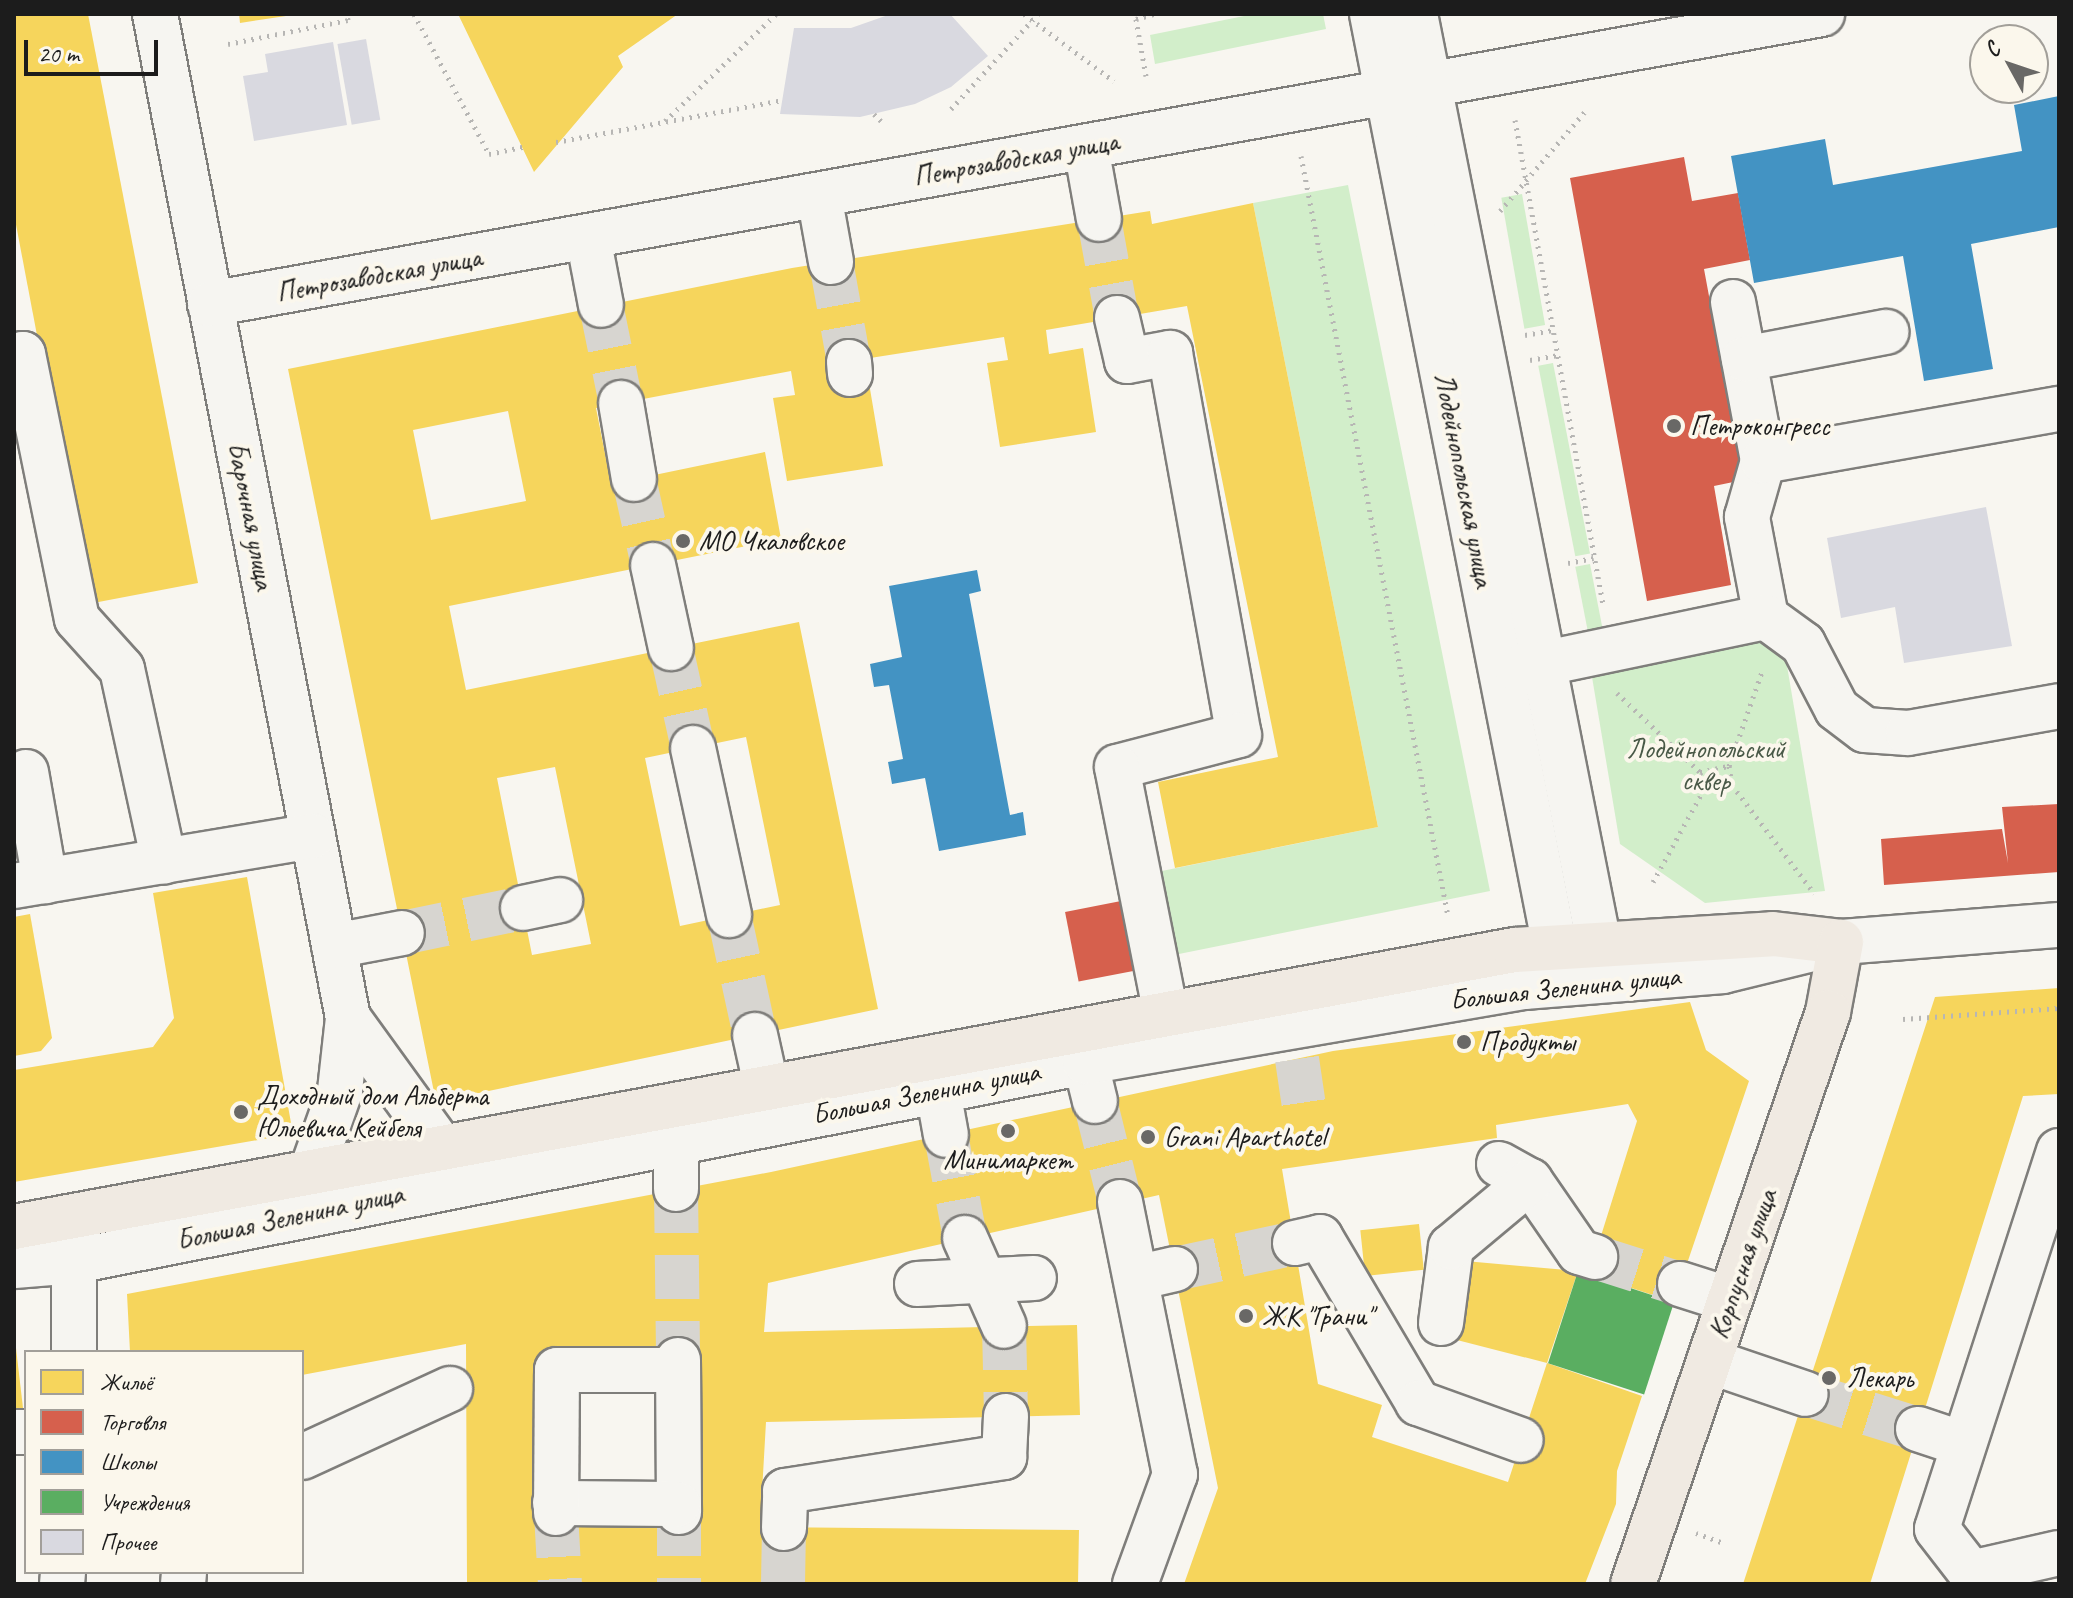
<!DOCTYPE html>
<meta charset="utf-8">
<style>
body{margin:0}
#map{position:relative;width:2073px;height:1598px;overflow:hidden;background:#f8f6f0;font-family:Caveat,sans-serif}
div>[style]{position:absolute}
[style*='--x']{left:calc(var(--x)*1px);top:calc(var(--y)*1px);width:calc(var(--w)*1px);rotate:calc(var(--a)*1deg)}
.green>*{inset:0;background:#d2eeca;transform-origin:0 0}
.homes>*{inset:0;background:#f6d55c;transform-origin:0 0}
.shops>*{inset:0;background:#d6604d;transform-origin:0 0}
.schools>*{inset:0;background:#4393c3}
.public>*{inset:0;background:#5aae61;transform-origin:0 0}
.building>*{inset:0;background:#d9d9e0;transform-origin:0 0}
.minor-tunnel>*{height:44px;margin-top:-22px;transform-origin:0;background:repeating-linear-gradient(90deg,#d7d5d0 0 44px,transparent 0 66px)}
.path>*{height:5px;margin-top:-2.5px;transform-origin:0;background:repeating-linear-gradient(90deg,#b7b6b4 0 2px,transparent 0 8px)}
.roads{filter:drop-shadow(2px 0 #7f7e7b) drop-shadow(-2px 0 #7f7e7b) drop-shadow(0 2px #7f7e7b) drop-shadow(0 -2px #7f7e7b)}
.minor>*{height:44px;margin:-22px;padding:0 22px;transform-origin:22px;border-radius:22px;background:#f6f5f1}
.major>*{height:44px;margin:-22px;padding:0 22px;transform-origin:22px;border-radius:22px;background:#f0eae2}
.dots>*{width:22px;height:22px;translate:-50% -50%;box-sizing:border-box;border:4px solid #fbf7ec;border-radius:50%}
span{translate:-50% -50%;white-space:nowrap;text-align:center;line-height:1.15;-webkit-text-stroke:8px #fbf7ec;paint-order:stroke}
.street-label{font-size:28px;color:#1c1c1c}
.poi-label{font-size:28px;color:#1c1c1c}
.left{translate:0 -50%;text-align:left}
.park-label{font-size:28px;color:#495947}
.frame{position:absolute;inset:0;border:16px solid #1c1c1c;pointer-events:none}
.legend{position:absolute;left:24px;top:1350px;width:280px;height:224px;box-sizing:border-box;background:#fbf7ec;border:2px solid #a29f99;margin:0;padding:10px 14px;list-style:none;font-size:24px;color:#1c1c1c}
.legend li{display:flex;align-items:center;gap:16px;height:40px}
.legend b{width:40px;border:2px solid #a29f99}
.north{position:absolute;left:1969px;top:24px;width:80px;height:80px;box-sizing:border-box;background:#fbf7ec;border:2px solid #a29f99;border-radius:50%;rotate:310deg;font-size:22px;font-weight:700;line-height:32px;text-align:center;color:#1c1c1c}
.north::after{content:'';display:block;margin:auto;width:28px;height:36px;background:#696866;clip-path:polygon(50% 0,100% 100%,50% 72%,0 100%)}
.scale{position:absolute;left:24px;top:40px;width:134px;height:36px;box-sizing:border-box;border:4px solid #1c1c1c;border-top:0;padding-left:10px;font-size:24px;line-height:28px;white-space:nowrap;color:#1c1c1c;-webkit-text-stroke:6px #fbf7ec;paint-order:stroke}
</style>
<div id="map">
<div class="green">
<i style="clip-path:polygon(1254px 14px,1323px 14px,1326px 29px,1155px 64px,1150px 35px)"></i>
<i style="clip-path:polygon(1348px 185px,1490px 891px,1169px 956px,1152px 873px,1378px 827px,1253px 203px)"></i>
<i style="left:1522px;top:194px;width:133px;height:21px;rotate:80deg"></i>
<i style="left:1553px;top:363px;width:194px;height:15px;rotate:79deg"></i>
<i style="left:1590px;top:564px;width:69px;height:15px;rotate:79deg"></i>
<i style="clip-path:polygon(1772px 640px,1783px 642px,1825px 891px,1705px 903px,1620px 844px,1592px 677px)"></i>
</div>
<div class="homes">
<i style="clip-path:polygon(14px 14px,88px 14px,198px 583px,88px 604px,14px 214px)"></i>
<i style="clip-path:polygon(239px 14px,286px 14px,286px 16px,240px 23px)"></i>
<i style="clip-path:polygon(458px 14px,678px 14px,618px 56px,623px 67px,534px 172px)"></i>
<i style="clip-path:polygon(evenodd,1253px 203px,1378px 827px,1175px 868px,1158px 782px,1278px 757px,1187px 306px,1046px 330px,1049px 354px,1083px 348px,1096px 432px,1000px 447px,987px 363px,1008px 360px,1004px 337px,832px 364px,869px 383px,883px 466px,787px 481px,773px 398px,795px 395px,791px 371px,596px 408px,611px 484px,765px 452px,781px 539px,449px 606px,466px 690px,799px 622px,878px 1009px,436px 1102px,288px 369px,792px 268px,1150px 211px,1152px 224px,1253px 203px,508px 411px,526px 501px,431px 520px,413px 430px,508px 411px,1253px 203px,746px 737px,780px 905px,680px 926px,645px 758px,746px 737px,1253px 203px,555px 767px,591px 944px,532px 955px,497px 778px,555px 767px)"></i>
<i style="clip-path:polygon(247px 877px,293px 1134px,14px 1182px,14px 1070px,153px 1047px,174px 1018px,153px 893px)"></i>
<i style="clip-path:polygon(30px 914px,52px 1038px,41px 1051px,14px 1056px,14px 917px)"></i>
<i style="clip-path:polygon(2059px 988px,2059px 1094px,2023px 1096px,1870px 1584px,1743px 1584px,1935px 997px)"></i>
<i style="clip-path:polygon(evenodd,1690px 1002px,1706px 1050px,1749px 1081px,1674px 1302px,1589px 1274px,1637px 1121px,1628px 1104px,1496px 1125px,1497px 1138px,1282px 1169px,1318px 1384px,1382px 1405px,1372px 1437px,1508px 1482px,1547px 1363px,1642px 1396px,1617px 1471px,1616px 1504px,1585px 1584px,1184px 1584px,1218px 1488px,1159px 1195px,768px 1283px,764px 1332px,1077px 1325px,1080px 1415px,766px 1422px,760px 1527px,1079px 1530px,1078px 1584px,467px 1584px,466px 1344px,302px 1375px,302px 1352px,130px 1352px,127px 1294px,771px 1172px,1333px 1051px,1690px 1002px,687px 1360px,689px 1512px,539px 1513px,538px 1361px,687px 1360px)"></i>
<i style="left:1419px;top:1224px;width:46px;height:59px;rotate:84deg"></i>
<i style="clip-path:polygon(1465px 1261px,1578px 1271px,1547px 1363px,1457px 1340px)"></i>
<i style="clip-path:polygon(14px 1331px,23px 1408px,14px 1409px)"></i>
</div>
<div class="shops">
<i style="clip-path:polygon(1684px 157px,1692px 201px,1738px 193px,1750px 260px,1704px 269px,1743px 480px,1714px 486px,1731px 585px,1647px 601px,1570px 178px)"></i>
<i style="clip-path:polygon(2059px 804px,2059px 872px,1884px 885px,1881px 839px,2002px 829px,2008px 863px,2002px 807px)"></i>
<i style="left:1121px;top:901px;width:71px;height:57px;rotate:79deg"></i>
</div>
<div class="schools">
<i style="clip-path:polygon(2059px 96px,2059px 227px,1971px 244px,1993px 369px,1924px 381px,1903px 256px,1754px 283px,1731px 156px,1825px 139px,1833px 185px,2022px 151px,2014px 105px)"></i>
<i style="clip-path:polygon(977px 570px,981px 591px,969px 594px,1010px 815px,1023px 812px,1026px 835px,939px 851px,925px 778px,892px 784px,888px 762px,903px 759px,889px 685px,874px 687px,870px 664px,902px 657px,889px 586px)"></i>
</div>
<div class="public">
<i style="left:1578px;top:1271px;width:101px;height:97px;rotate:18deg"></i>
</div>
<div class="building">
<i style="clip-path:polygon(891px 14px,950px 14px,988px 56px,951px 87px,915px 104px,860px 117px,780px 114px,794px 28px,851px 28px)"></i>
<i style="left:366px;top:39px;width:82px;height:29px;rotate:80deg"></i>
<i style="clip-path:polygon(333px 42px,347px 125px,254px 141px,243px 76px,268px 72px,265px 54px)"></i>
<i style="clip-path:polygon(1986px 507px,2012px 646px,1904px 663px,1895px 607px,1841px 618px,1827px 538px)"></i>
</div>
<div class="minor-tunnel">
<i style="--x:1099;--y:219;--w:101;--a:79.7"></i>
<i style="--x:831;--y:262;--w:102;--a:79.8"></i>
<i style="--x:601;--y:305;--w:100;--a:78.5"></i>
<i style="--x:634;--y:479;--w:88;--a:77.5"></i>
<i style="--x:671;--y:648;--w:102;--a:77.6"></i>
<i style="--x:729;--y:915;--w:123;--a:77.8"></i>
<i style="--x:402;--y:933;--w:124;--a:-11.7"></i>
<i style="--x:1297;--y:1059;--w:55;--a:81.6"></i>
<i style="--x:1095;--y:1101;--w:104;--a:76.1"></i>
<i style="--x:946;--y:1135;--w:105;--a:79.5"></i>
<i style="--x:676;--y:1189;--w:171;--a:89.3"></i>
<i style="--x:1595;--y:1257;--w:89;--a:17.6"></i>
<i style="--x:1175;--y:1269;--w:123;--a:-12.2"></i>
<i style="--x:1004;--y:1326;--w:90;--a:88.7"></i>
<i style="--x:1806;--y:1394;--w:117;--a:17.4"></i>
<i style="--x:679;--y:1512;--w:72;--a:90"></i>
<i style="--x:556;--y:1513;--w:71;--a:86.8"></i>
<i style="--x:783;--y:1584;--w:56;--a:-89"></i>
</div>
<div class="path">
<i style="--x:414;--y:14;--w:159;--a:61.8"></i>
<i style="--x:489;--y:154;--w:35;--a:-12"></i>
<i style="--x:1024;--y:14;--w:112;--a:36.7"></i>
<i style="--x:228;--y:44;--w:122;--a:-11.3"></i>
<i style="--x:348;--y:20;--w:6;--a:-99"></i>
<i style="--x:1146;--y:76;--w:58;--a:-100"></i>
<i style="--x:1136;--y:19;--w:19;--a:-16"></i>
<i style="--x:951;--y:109;--w:129;--a:-47.5"></i>
<i style="--x:874;--y:114;--w:10;--a:45"></i>
<i style="--x:1515;--y:120;--w:493;--a:79.7"></i>
<i style="--x:665;--y:121;--w:154;--a:-43.9"></i>
<i style="--x:556;--y:142;--w:230;--a:-10.5"></i>
<i style="--x:1301;--y:156;--w:774;--a:79.05"></i>
<i style="--x:1500;--y:211;--w:135;--a:-49.5"></i>
<i style="--x:1525;--y:335;--w:28;--a:-10"></i>
<i style="--x:1530;--y:360;--w:28;--a:-10"></i>
<i style="--x:1568;--y:563;--w:26;--a:-11"></i>
<i style="--x:1617;--y:693;--w:115;--a:43.6"></i>
<i style="--x:1729;--y:766;--w:103;--a:-70.7"></i>
<i style="--x:1732;--y:785;--w:136;--a:52.8"></i>
<i style="--x:1653;--y:882;--w:104;--a:-61.2"></i>
<i style="--x:1703;--y:791;--w:19;--a:-99"></i>
<i style="--x:1700;--y:772;--w:30;--a:-12"></i>
<i style="--x:1729;--y:766;--w:19;--a:81"></i>
<i style="--x:1732;--y:785;--w:30;--a:168"></i>
<i style="--x:1903;--y:1019;--w:156;--a:-4"></i>
<i style="--x:1696;--y:1533;--w:29;--a:20"></i>
</div>
<div class="roads">
<div class="minor">
<i style="--x:155;--y:14;--w:1022;--a:79.12"></i>
<i style="--x:348;--y:1018;--w:73;--a:96.3"></i>
<i style="--x:340;--y:1091;--w:84;--a:109.5"></i>
<i style="--x:1372;--y:14;--w:951;--a:78.9"></i>
<i style="--x:1415;--y:14;--w:948;--a:78.81"></i>
<i style="--x:1086;--y:147;--w:73;--a:79.8"></i>
<i style="--x:819;--y:195;--w:68;--a:79.8"></i>
<i style="--x:588;--y:237;--w:69;--a:79.2"></i>
<i style="--x:1733;--y:302;--w:162;--a:79.3"></i>
<i style="--x:210;--y:304;--w:1638;--a:-10.2"></i>
<i style="--x:1117;--y:318;--w:44;--a:76.9"></i>
<i style="--x:1127;--y:361;--w:44;--a:-10.5"></i>
<i style="--x:1170;--y:353;--w:388;--a:79.8"></i>
<i style="--x:1239;--y:735;--w:126;--a:165.3"></i>
<i style="--x:1117;--y:767;--w:253;--a:78.8"></i>
<i style="--x:14;--y:356;--w:9;--a:-13"></i>
<i style="--x:23;--y:354;--w:270;--a:78.5"></i>
<i style="--x:77;--y:619;--w:67;--a:48"></i>
<i style="--x:122;--y:669;--w:197;--a:77.7"></i>
<i style="--x:1744;--y:359;--w:145;--a:-10.8"></i>
<i style="--x:849;--y:362;--w:12;--a:85"></i>
<i style="--x:621;--y:403;--w:77;--a:80.3"></i>
<i style="--x:653;--y:565;--w:85;--a:77.8"></i>
<i style="--x:1766;--y:617;--w:102;--a:-100.8"></i>
<i style="--x:1747;--y:517;--w:58;--a:-74.1"></i>
<i style="--x:1763;--y:461;--w:301;--a:-10"></i>
<i style="--x:1517;--y:669;--w:254;--a:-11.8"></i>
<i style="--x:1766;--y:617;--w:46;--a:36.1"></i>
<i style="--x:1803;--y:644;--w:73;--a:62.4"></i>
<i style="--x:1837;--y:709;--w:35;--a:37"></i>
<i style="--x:1865;--y:730;--w:43;--a:4"></i>
<i style="--x:1908;--y:733;--w:153;--a:-10.1"></i>
<i style="--x:693;--y:748;--w:171;--a:77.8"></i>
<i style="--x:26;--y:772;--w:111;--a:80.1"></i>
<i style="--x:14;--y:886;--w:303;--a:-9.5"></i>
<i style="--x:523;--y:908;--w:38;--a:-12"></i>
<i style="--x:334;--y:946;--w:69;--a:-10.8"></i>
<i style="--x:348;--y:1018;--w:162;--a:54.1"></i>
<i style="--x:1078;--y:1032;--w:71;--a:76.2"></i>
<i style="--x:755;--y:1035;--w:55;--a:77.5"></i>
<i style="--x:933;--y:1063;--w:73;--a:79.8"></i>
<i style="--x:676;--y:1115;--w:74;--a:90"></i>
<i style="--x:2059;--y:1151;--w:397;--a:107.9"></i>
<i style="--x:1937;--y:1529;--w:56;--a:52.3"></i>
<i style="--x:1971;--y:1573;--w:90;--a:-12.8"></i>
<i style="--x:1499;--y:1164;--w:35;--a:29"></i>
<i style="--x:1530;--y:1181;--w:86;--a:55.4"></i>
<i style="--x:1579;--y:1252;--w:17;--a:17"></i>
<i style="--x:1120;--y:1202;--w:278;--a:78.6"></i>
<i style="--x:1175;--y:1474;--w:117;--a:110"></i>
<i style="--x:965;--y:1238;--w:96;--a:66.1"></i>
<i style="--x:1295;--y:1243;--w:26;--a:-13"></i>
<i style="--x:1320;--y:1237;--w:193;--a:59.4"></i>
<i style="--x:1418;--y:1403;--w:109;--a:19.8"></i>
<i style="--x:14;--y:1266;--w:61;--a:-4.7"></i>
<i style="--x:75;--y:1261;--w:1029;--a:-11.15"></i>
<i style="--x:1085;--y:1062;--w:445;--a:-9.7"></i>
<i style="--x:1524;--y:987;--w:200;--a:-4.6"></i>
<i style="--x:1723;--y:971;--w:122;--a:-13.8"></i>
<i style="--x:1841;--y:942;--w:219;--a:-4.5"></i>
<i style="--x:1136;--y:1278;--w:40;--a:-13"></i>
<i style="--x:917;--y:1284;--w:117;--a:-2.9"></i>
<i style="--x:1680;--y:1284;--w:52;--a:17.7"></i>
<i style="--x:1441;--y:1323;--w:77;--a:-82.5"></i>
<i style="--x:1451;--y:1247;--w:103;--a:-39.9"></i>
<i style="--x:74;--y:1352;--w:122;--a:-90"></i>
<i style="--x:678;--y:1360;--w:152;--a:89.6"></i>
<i style="--x:1709;--y:1361;--w:102;--a:18.8"></i>
<i style="--x:1918;--y:1429;--w:47;--a:18.4"></i>
<i style="--x:14;--y:1432;--w:12;--a:0"></i>
<i style="--x:302;--y:1457;--w:163;--a:-24.7"></i>
<i style="--x:555;--y:1503;--w:123;--a:0.5"></i>
<i style="--x:556;--y:1513;--w:143;--a:-89.6"></i>
<i style="--x:557;--y:1370;--w:121;--a:0"></i>
<i style="--x:784;--y:1528;--w:37;--a:-88"></i>
<i style="--x:785;--y:1491;--w:222;--a:-8.8"></i>
<i style="--x:1004;--y:1457;--w:41;--a:-87.2"></i>
<i style="--x:62;--y:1584;--w:12;--a:-85"></i>
<i style="--x:183;--y:1584;--w:12;--a:-85"></i>
</div>
<div class="major">
<i style="--x:14;--y:1227;--w:1526;--a:-10.46"></i>
<i style="--x:1515;--y:950;--w:258;--a:-3.5"></i>
<i style="--x:1773;--y:934;--w:68;--a:6.7"></i>
<i style="--x:1841;--y:942;--w:71;--a:100.5"></i>
<i style="--x:1828;--y:1012;--w:604;--a:108.82"></i>
</div>
</div>
<div class="dots">
<i style="left:1674px;top:426px;background:#696866"></i>
<i style="left:683px;top:541px;background:#696866"></i>
<i style="left:1464px;top:1042px;background:#696866"></i>
<i style="left:241px;top:1112px;background:#696866"></i>
<i style="left:1008px;top:1131px;background:#696866"></i>
<i style="left:1148px;top:1137px;background:#696866"></i>
<i style="left:1246px;top:1316px;background:#696866"></i>
<i style="left:1829px;top:1378px;background:#696866"></i>
</div>
<div class="street-label">
<span style="left:1016px;top:159px;rotate:-10deg">Петрозаводская улица</span>
<span style="left:379px;top:275px;rotate:-10deg">Петрозаводская улица</span>
<span style="left:1464px;top:480px;rotate:79deg">Лодейнопольская улица</span>
<span style="left:251px;top:516px;rotate:79deg">Барочная улица</span>
<span style="left:1565px;top:988px;rotate:-6deg">Большая Зеленина улица</span>
<span style="left:926px;top:1093px;rotate:-11deg">Большая Зеленина улица</span>
<span style="left:290px;top:1217px;rotate:-12deg">Большая Зеленина улица</span>
<span style="left:1743px;top:1264px;rotate:-71deg">Корпусная улица</span>
</div>
<div class="poi-label">
<span class="left" style="left:1690px;top:426px">Петроконгресс</span>
<span class="left" style="left:699px;top:541px">МО Чкаловское</span>
<span class="left" style="left:1480px;top:1042px">Продукты</span>
<span class="left" style="left:257px;top:1112px">Доходный дом Альберта<br>Юльевича Кейбеля</span>
<span class="left" style="left:1164px;top:1137px">Grani Aparthotel</span>
<span style="left:1008px;top:1160px">Минимаркет</span>
<span class="left" style="left:1262px;top:1316px">ЖК "Грани"</span>
<span class="left" style="left:1847px;top:1378px">Лекарь</span>
</div>
<div class="park-label">
<span style="left:1706px;top:765px">Лодейнопольский<br>сквер</span>
</div>
<div class="frame"></div>
<ul class="legend">
<li><b style="height:22px;background:#f6d55c"></b>Жильё</li>
<li><b style="height:22px;background:#d6604d"></b>Торговля</li>
<li><b style="height:22px;background:#4393c3"></b>Школы</li>
<li><b style="height:22px;background:#5aae61"></b>Учреждения</li>
<li><b style="height:22px;background:#d9d9e0"></b>Прочее</li>
</ul>
<div class="north">С</div>
<div class="scale">20 m</div>
</div>
